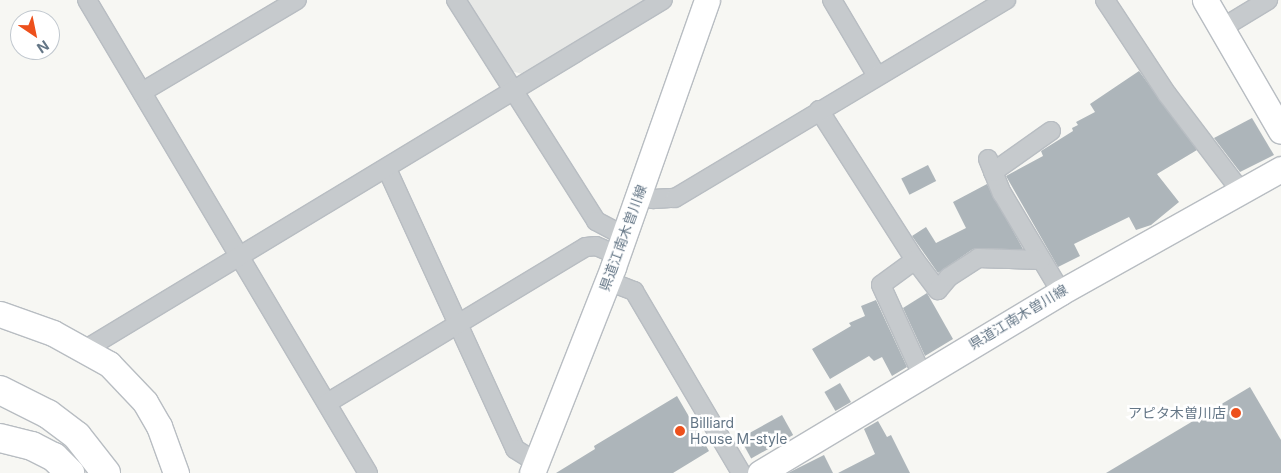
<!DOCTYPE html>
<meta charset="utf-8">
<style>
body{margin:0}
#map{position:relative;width:1281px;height:473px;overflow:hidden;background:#f7f7f3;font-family:Inter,"Noto Sans JP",sans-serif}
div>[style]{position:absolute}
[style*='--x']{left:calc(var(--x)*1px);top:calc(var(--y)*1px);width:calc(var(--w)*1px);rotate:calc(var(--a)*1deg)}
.built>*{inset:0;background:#e7e8e6}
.building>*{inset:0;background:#adb5ba;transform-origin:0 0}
.roads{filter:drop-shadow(1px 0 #b8bdc2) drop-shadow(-1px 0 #b8bdc2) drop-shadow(0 1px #b8bdc2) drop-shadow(0 -1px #b8bdc2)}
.street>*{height:18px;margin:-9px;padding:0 9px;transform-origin:9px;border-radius:9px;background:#c6cacd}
.secondary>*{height:25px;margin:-12.5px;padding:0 12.5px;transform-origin:12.5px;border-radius:12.5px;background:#fff}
.highway>*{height:28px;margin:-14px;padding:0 14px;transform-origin:14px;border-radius:14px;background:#fff}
.dots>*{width:14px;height:14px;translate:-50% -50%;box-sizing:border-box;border:2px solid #fff;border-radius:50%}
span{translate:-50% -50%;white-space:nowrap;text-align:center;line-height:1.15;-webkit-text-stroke:5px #fff;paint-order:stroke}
.street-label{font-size:14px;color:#647686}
.poi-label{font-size:14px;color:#647686}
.right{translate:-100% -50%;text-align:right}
.left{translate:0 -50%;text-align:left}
.north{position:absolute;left:10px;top:10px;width:50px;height:50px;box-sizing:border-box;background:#fff;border:1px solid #c1c8cf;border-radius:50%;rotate:146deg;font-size:14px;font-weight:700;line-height:20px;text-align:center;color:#647686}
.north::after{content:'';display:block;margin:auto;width:18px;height:22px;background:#ed501c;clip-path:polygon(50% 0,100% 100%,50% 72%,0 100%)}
</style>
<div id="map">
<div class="built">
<i style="clip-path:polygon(466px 0,648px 0,522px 74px,508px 70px)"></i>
</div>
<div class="building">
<i style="clip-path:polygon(1139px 71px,1197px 150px,1157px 174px,1179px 202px,1151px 225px,1136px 230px,1129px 217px,1074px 244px,1080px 256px,1058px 267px,1006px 176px,1043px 156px,1041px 151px,1073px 131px,1072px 128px,1078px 125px,1076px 122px,1095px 112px,1090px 104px)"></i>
<i style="clip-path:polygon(1252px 118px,1274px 155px,1240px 172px,1214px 138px)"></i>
<i style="left:928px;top:165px;width:18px;height:30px;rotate:63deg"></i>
<i style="clip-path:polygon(987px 184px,1023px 249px,973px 249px,938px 273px,912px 236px,926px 227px,936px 243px,966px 228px,953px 202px)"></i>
<i style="clip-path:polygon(927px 293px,953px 339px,925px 356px,903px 308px)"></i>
<i style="clip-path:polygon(876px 300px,907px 367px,892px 376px,882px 357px,874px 361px,869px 356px,830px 379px,812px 349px,851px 326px,849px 323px,865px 316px,861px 306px)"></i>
<i style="left:840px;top:383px;width:22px;height:18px;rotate:60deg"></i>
<i style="clip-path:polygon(1250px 387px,1281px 440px,1281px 473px,1106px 473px)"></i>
<i style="clip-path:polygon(677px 396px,709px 451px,673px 473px,556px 473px,595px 449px,594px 446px)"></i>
<i style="left:782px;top:415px;width:23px;height:48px;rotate:61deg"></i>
<i style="clip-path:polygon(878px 421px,887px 437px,891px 435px,910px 473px,838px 473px,875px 454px,864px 429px)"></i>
<i style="clip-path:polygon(824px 455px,833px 473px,788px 473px)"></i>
</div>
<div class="roads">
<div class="street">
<i style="--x:87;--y:0;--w:550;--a:59.29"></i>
<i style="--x:456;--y:0;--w:262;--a:57.6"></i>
<i style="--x:596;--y:221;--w:32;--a:28"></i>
<i style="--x:832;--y:0;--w:88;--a:59.4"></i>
<i style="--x:1105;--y:0;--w:113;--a:56.6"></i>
<i style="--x:1167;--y:94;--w:121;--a:52.8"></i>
<i style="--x:1222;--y:28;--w:54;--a:-31.3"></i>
<i style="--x:142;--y:92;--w:180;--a:-30.7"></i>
<i style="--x:819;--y:110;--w:178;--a:57.4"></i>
<i style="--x:915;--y:260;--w:42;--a:143.7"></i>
<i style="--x:881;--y:285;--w:99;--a:65.5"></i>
<i style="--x:988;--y:159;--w:37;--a:68"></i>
<i style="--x:1002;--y:193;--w:115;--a:59.2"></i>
<i style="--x:387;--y:169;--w:308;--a:65.4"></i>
<i style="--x:515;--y:449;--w:25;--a:32"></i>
<i style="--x:993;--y:172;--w:71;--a:-35.3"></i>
<i style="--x:639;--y:195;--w:15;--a:16"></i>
<i style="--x:653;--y:199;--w:22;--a:-3"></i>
<i style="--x:675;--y:198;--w:386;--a:-30.9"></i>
<i style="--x:915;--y:260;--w:38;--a:53"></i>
<i style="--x:938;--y:290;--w:17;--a:-50"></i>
<i style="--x:949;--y:277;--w:35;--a:-33"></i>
<i style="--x:978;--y:258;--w:63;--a:1.8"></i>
<i style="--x:608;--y:281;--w:28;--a:21"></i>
<i style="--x:634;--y:291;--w:211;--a:59.5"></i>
<i style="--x:86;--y:349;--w:674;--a:-31.17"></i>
<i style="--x:327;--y:403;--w:302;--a:-31.1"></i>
<i style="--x:586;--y:247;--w:10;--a:-6"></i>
<i style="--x:596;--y:246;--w:23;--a:23"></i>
</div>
<div class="secondary">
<i style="--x:1205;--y:0;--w:151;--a:59.9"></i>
<i style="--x:0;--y:314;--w:56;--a:19.7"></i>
<i style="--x:53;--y:333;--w:64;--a:29"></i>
<i style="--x:109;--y:364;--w:52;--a:46.5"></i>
<i style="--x:145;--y:402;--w:28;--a:60"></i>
<i style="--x:159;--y:426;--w:50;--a:70.1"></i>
<i style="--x:532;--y:473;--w:221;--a:-68.5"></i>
<i style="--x:613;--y:267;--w:283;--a:-70.6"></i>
<i style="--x:760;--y:473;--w:351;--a:-31"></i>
<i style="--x:1061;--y:292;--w:252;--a:-29.2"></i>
</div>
<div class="highway">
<i style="--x:0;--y:390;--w:54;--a:26.6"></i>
<i style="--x:48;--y:414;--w:36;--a:37"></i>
<i style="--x:77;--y:436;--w:47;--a:51.9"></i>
<i style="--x:0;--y:438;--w:33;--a:14"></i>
<i style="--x:32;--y:446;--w:25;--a:27"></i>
<i style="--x:54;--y:457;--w:23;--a:45"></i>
</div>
</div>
<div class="dots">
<i style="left:1236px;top:413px;background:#ed501c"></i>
<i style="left:680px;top:431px;background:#ed501c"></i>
</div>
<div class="street-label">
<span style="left:623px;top:238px;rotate:-70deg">県道江南木曽川線</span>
<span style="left:1018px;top:317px;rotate:-31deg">県道江南木曽川線</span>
</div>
<div class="poi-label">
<span class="right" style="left:1226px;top:413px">アピタ木曽川店</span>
<span class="left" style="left:690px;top:431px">Billiard<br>House M-style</span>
</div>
<div class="north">N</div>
</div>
